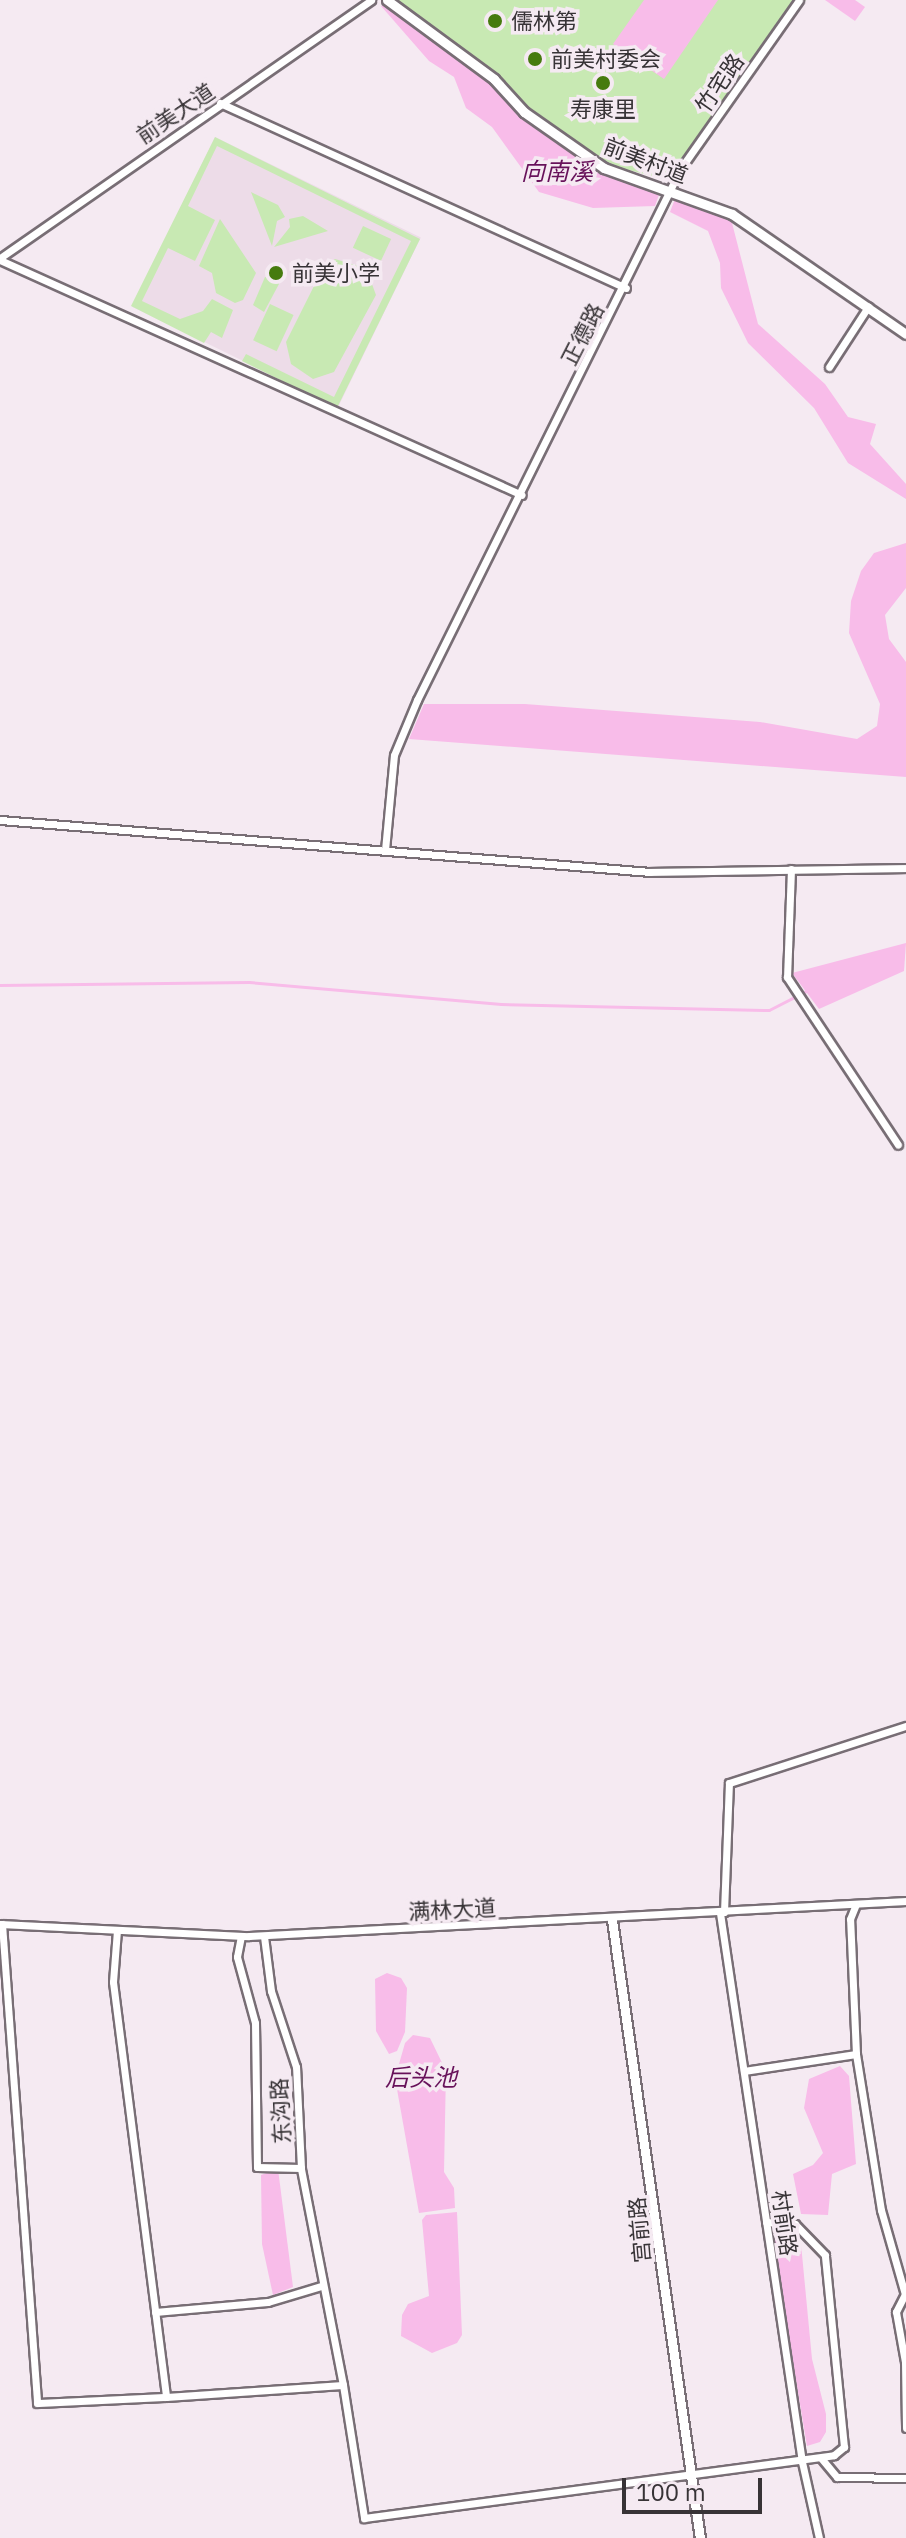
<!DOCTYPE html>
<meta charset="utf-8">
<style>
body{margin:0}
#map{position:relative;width:906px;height:2538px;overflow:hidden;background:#f5eaf2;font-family:"IBM Plex Sans","Noto Sans SC",sans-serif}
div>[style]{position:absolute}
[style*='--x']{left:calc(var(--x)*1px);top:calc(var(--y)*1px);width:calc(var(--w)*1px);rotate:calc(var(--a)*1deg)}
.built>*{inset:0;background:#eddce8;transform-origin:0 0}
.green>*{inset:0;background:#c8e9b3;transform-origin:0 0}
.water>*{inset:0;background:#f8bce9}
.stream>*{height:3px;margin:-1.5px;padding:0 1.5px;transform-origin:1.5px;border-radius:1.5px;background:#f8bce9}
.roads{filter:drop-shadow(2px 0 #786e75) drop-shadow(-2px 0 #786e75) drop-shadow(0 2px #786e75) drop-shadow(0 -2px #786e75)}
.minor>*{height:7px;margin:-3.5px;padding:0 3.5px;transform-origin:3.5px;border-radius:3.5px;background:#fff}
.tertiary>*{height:9px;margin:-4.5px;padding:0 4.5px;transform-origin:4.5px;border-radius:4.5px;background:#fff}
.dots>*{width:22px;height:22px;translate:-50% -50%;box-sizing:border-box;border:4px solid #f5eaf2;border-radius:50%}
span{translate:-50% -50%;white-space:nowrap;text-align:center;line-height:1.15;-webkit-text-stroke:7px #f5eaf2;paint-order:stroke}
.poi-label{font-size:22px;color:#373336}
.left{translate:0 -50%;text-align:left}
.street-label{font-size:22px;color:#373336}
.water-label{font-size:24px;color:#67115a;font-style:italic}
.scale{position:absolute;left:622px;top:2478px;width:140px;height:36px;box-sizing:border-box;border:4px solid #373336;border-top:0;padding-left:10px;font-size:24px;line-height:28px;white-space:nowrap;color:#373336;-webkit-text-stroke:6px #f5eaf2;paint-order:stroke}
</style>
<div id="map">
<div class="built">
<i style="left:215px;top:137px;width:229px;height:189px;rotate:26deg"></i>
</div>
<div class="green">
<i style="clip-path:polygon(393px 0,806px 0,679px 183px,602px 163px,529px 109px,486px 67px)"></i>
<i style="clip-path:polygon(215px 137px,420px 239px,337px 408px,242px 361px,246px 354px,334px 397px,411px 241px,217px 146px,188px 206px,215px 220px,195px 261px,168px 248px,142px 301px,180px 319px,203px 311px,212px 299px,233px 310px,222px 338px,211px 332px,204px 343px,131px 306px)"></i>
<i style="clip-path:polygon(251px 192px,278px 205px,285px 217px,277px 221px,272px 246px)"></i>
<i style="clip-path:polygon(303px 216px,328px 231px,274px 247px,290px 227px,289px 219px)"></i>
<i style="clip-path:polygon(220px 219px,256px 273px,243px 300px,235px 303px,216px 293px,212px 273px,199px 266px)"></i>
<i style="left:363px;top:226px;width:31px;height:24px;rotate:25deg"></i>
<i style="clip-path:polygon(335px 259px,366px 268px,376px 295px,334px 372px,313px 379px,291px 364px,286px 342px,322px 270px)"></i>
<i style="clip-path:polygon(279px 276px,279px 284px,264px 312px,253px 305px,265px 277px)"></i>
<i style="left:270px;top:304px;width:26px;height:40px;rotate:25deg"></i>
</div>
<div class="water">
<i style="clip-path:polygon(644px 0,718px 0,664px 79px,613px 44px)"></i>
<i style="clip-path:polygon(825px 0,855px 0,865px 7px,855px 21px)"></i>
<i style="clip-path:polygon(386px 4px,496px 85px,525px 118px,602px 173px,660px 192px,655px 206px,593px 208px,539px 192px,492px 127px,466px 108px,454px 77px,429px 61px,381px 6px)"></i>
<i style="clip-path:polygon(675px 199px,731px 219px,758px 324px,825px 384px,848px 417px,876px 424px,870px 444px,906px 484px,906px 499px,848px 463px,814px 408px,748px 343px,721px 288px,720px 263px,708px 231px,670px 212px)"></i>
<i style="clip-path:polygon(906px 543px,906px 588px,885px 615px,889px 639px,906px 662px,906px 777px,409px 739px,424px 704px,525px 704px,760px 722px,857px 739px,877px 726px,880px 704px,849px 633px,851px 601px,861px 571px,874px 553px)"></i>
<i style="clip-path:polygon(906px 943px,904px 971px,819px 1009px,792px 973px)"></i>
<i style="clip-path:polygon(387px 1973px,401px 1978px,407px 1988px,405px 2032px,397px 2051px,389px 2054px,376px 2031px,375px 1979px)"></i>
<i style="clip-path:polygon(413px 2035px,430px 2038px,446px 2071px,444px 2172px,454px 2188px,455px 2208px,419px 2213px,395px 2078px,405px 2043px)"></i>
<i style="clip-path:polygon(840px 2066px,849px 2076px,856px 2164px,832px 2174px,828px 2215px,801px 2214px,793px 2174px,813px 2165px,823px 2153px,804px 2108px,809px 2079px)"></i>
<i style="clip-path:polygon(278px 2169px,293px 2287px,273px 2295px,262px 2244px,261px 2175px)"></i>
<i style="clip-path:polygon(457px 2212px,462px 2335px,457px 2343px,432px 2353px,401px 2336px,402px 2315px,408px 2304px,429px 2296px,422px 2220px,426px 2215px)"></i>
<i style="clip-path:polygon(784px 2235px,801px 2244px,812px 2359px,826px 2414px,826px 2432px,820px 2442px,807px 2446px,773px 2242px)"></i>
</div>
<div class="stream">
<i style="--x:0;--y:985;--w:249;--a:-0.7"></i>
<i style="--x:249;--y:982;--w:253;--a:5"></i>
<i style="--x:501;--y:1004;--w:268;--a:1.3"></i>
<i style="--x:769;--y:1010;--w:42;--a:-27.2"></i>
</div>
<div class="roads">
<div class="minor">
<i style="--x:220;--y:103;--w:446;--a:24.5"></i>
<i style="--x:0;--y:258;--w:452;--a:-34.8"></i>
<i style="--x:0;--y:260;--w:572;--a:24.24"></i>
<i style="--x:829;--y:367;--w:72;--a:-57"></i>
<i style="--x:0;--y:820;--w:652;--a:4.57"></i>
<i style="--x:650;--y:872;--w:256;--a:-0.9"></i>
<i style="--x:385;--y:850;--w:95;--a:-84.6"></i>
<i style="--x:394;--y:755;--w:60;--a:-67.3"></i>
<i style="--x:417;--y:700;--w:594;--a:-63.61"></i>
<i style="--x:681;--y:168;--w:205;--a:-54.9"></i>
<i style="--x:791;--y:869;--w:108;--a:92.1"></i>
<i style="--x:787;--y:977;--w:201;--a:56.5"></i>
<i style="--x:724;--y:1912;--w:129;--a:-87.8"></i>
<i style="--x:729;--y:1783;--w:186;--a:-17.9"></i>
<i style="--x:720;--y:1913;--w:555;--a:81.5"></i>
<i style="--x:802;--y:2462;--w:78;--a:77.4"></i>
<i style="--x:0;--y:1924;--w:249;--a:2.8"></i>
<i style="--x:249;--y:1936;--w:658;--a:-3.05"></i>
<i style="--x:2;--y:1924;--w:480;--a:85.8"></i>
<i style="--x:37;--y:2403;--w:129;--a:-2.7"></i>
<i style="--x:117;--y:1930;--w:52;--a:94.4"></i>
<i style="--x:113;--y:1982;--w:418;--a:82.7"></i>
<i style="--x:166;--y:2397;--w:177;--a:-3.9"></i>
<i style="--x:343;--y:2385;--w:221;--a:-101"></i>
<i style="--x:301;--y:2168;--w:101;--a:-92.8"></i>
<i style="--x:296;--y:2067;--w:80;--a:-108.2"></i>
<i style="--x:271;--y:1991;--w:55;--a:-97.3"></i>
<i style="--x:241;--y:1936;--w:21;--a:101"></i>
<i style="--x:237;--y:1957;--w:68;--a:74.7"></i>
<i style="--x:255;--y:2023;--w:144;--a:89.2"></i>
<i style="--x:257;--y:2167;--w:44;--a:1.3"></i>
<i style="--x:856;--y:2054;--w:158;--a:80.9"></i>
<i style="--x:881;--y:2210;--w:87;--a:74.1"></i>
<i style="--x:905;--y:2294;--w:20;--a:117"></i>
<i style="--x:896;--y:2312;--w:51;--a:79.8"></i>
<i style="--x:905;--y:2362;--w:66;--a:89.1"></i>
<i style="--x:744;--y:2071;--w:113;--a:-8.6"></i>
<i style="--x:856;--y:2054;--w:135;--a:-92.5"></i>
<i style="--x:850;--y:1919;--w:16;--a:-68"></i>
<i style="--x:155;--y:2312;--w:113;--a:-5.1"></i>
<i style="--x:268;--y:2302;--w:55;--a:-16.8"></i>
<i style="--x:343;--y:2385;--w:135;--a:81"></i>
<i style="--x:364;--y:2518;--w:474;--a:-7.6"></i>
<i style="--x:834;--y:2455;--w:13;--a:-39"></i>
<i style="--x:844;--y:2447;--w:193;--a:-95.7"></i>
<i style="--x:825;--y:2255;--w:43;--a:-134.1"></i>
<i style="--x:795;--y:2224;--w:29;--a:-176"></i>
<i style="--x:821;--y:2458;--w:25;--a:50"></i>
<i style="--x:837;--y:2477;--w:69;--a:0.8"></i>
</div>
<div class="tertiary">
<i style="--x:387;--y:0;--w:133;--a:36.4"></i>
<i style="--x:494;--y:79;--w:45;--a:47.7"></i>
<i style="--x:524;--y:112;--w:98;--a:35"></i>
<i style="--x:604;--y:168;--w:136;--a:19.8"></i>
<i style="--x:732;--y:214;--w:211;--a:34.6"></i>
<i style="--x:612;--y:1920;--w:624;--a:81.9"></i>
</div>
</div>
<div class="dots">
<i style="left:495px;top:21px;background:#467b0e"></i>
<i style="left:535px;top:59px;background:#467b0e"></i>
<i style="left:603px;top:83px;background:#467b0e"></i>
<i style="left:276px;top:273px;background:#467b0e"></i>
</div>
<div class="poi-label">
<span class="left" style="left:511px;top:21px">儒林第</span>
<span class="left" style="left:551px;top:59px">前美村委会</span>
<span style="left:603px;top:109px">寿康里</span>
<span class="left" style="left:292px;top:273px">前美小学</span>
</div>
<div class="street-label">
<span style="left:719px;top:83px;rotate:-55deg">竹宅路</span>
<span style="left:175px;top:113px;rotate:-34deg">前美大道</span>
<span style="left:646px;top:160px;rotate:21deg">前美村道</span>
<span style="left:582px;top:334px;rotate:-63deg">正德路</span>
<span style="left:452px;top:1909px;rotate:-3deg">满林大道</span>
<span style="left:280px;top:2111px;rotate:-93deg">东沟路</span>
<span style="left:785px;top:2223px;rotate:82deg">村前路</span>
<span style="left:639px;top:2230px;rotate:-95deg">宫前路</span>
</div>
<div class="water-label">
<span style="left:557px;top:172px">向南溪</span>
<span style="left:421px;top:2078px">后头池</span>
</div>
<div class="scale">100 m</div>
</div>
